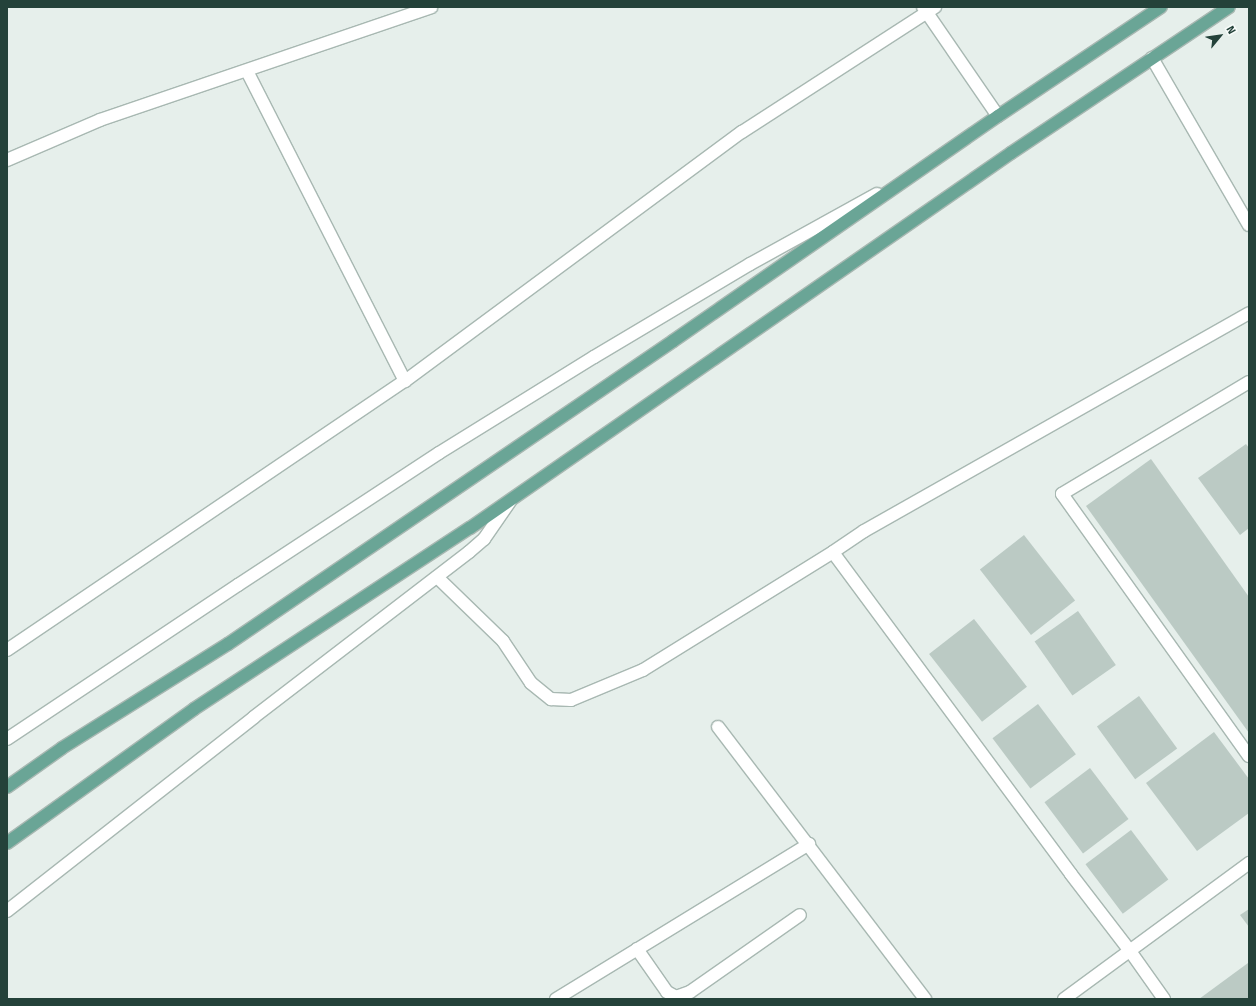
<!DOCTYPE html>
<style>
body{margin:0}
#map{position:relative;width:1256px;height:1006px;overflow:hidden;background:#e6efeb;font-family:"Fira Sans",sans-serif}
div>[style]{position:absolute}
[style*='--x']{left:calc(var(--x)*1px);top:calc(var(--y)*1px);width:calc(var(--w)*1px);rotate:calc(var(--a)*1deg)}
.building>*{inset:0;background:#bbcac4;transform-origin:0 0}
.roads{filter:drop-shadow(1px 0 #a8b8b2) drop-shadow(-1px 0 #a8b8b2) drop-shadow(0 1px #a8b8b2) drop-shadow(0 -1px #a8b8b2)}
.minor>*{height:12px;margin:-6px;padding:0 6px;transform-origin:6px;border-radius:6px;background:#fff}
.primary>*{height:12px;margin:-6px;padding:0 6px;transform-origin:6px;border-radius:6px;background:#6aa596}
span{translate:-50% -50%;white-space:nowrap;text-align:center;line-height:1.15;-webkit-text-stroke:4px #f7fbf9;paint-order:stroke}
.frame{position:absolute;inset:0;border:8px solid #24423a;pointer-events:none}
.north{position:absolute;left:1200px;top:16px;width:40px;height:40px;-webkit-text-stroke:3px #f7fbf9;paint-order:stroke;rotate:61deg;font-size:11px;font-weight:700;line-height:16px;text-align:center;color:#24423a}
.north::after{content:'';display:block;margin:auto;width:14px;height:18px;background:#24423a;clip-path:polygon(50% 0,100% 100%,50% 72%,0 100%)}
</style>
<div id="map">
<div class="building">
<i style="clip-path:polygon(1246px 444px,1249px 448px,1249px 528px,1240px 535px,1198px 478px)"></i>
<i style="clip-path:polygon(1151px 459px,1249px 597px,1249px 733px,1086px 506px)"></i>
<i style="left:1024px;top:535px;width:83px;height:56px;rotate:52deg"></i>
<i style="left:1078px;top:611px;width:66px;height:53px;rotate:55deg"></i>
<i style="left:974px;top:619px;width:86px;height:57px;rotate:52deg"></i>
<i style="left:1139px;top:696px;width:65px;height:52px;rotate:54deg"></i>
<i style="left:1038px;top:704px;width:63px;height:57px;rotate:53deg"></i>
<i style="clip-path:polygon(1214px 732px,1249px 779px,1249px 813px,1197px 851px,1146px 783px)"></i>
<i style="left:1090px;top:768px;width:64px;height:57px;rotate:53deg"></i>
<i style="left:1131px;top:830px;width:62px;height:57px;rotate:53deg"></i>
<i style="clip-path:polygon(1249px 909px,1249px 927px,1240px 915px)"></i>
<i style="clip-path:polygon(1248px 963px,1249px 999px,1199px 999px)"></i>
</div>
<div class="roads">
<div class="minor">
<i style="--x:923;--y:7;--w:132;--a:55.5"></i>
<i style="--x:1152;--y:58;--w:193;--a:59.9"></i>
<i style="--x:247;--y:71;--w:348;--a:63"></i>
<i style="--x:7;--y:160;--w:101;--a:-23.3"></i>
<i style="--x:100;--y:120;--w:350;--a:-18.8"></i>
<i style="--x:1249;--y:382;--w:218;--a:149.1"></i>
<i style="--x:1062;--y:494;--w:322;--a:54.5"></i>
<i style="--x:437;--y:577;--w:92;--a:44.1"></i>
<i style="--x:503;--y:641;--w:50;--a:56.3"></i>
<i style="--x:531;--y:683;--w:26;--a:39"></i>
<i style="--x:551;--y:699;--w:20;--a:3"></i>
<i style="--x:571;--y:700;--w:78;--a:-22.6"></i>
<i style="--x:643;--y:670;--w:224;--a:-31.8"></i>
<i style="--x:7;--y:650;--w:480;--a:-34.1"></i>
<i style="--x:405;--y:381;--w:419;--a:-36.5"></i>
<i style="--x:742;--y:132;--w:230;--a:-32.9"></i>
<i style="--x:718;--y:727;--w:342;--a:52.7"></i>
<i style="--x:7;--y:739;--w:278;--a:-33.7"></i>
<i style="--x:238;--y:585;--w:240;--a:-33.3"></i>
<i style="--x:439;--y:453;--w:182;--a:-31.8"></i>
<i style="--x:594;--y:357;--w:182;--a:-30.8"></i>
<i style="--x:750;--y:264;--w:145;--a:-28.9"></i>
<i style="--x:7;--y:911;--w:314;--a:-38.1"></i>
<i style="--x:254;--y:717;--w:271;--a:-37.5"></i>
<i style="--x:469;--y:552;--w:20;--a:-41"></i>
<i style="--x:484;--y:539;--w:47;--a:-55.3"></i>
<i style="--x:637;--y:949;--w:52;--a:55.1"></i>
<i style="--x:667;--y:992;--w:10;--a:29"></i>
<i style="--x:676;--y:997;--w:15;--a:-20"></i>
<i style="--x:690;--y:992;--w:134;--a:-35"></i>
<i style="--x:556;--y:999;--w:297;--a:-31.5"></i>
<i style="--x:1064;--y:999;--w:230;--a:-36.3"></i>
<i style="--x:1164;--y:999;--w:59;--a:-125.3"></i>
<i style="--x:1130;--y:951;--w:97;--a:-127.5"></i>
<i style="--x:1071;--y:874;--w:400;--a:-126.5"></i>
<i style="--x:833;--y:552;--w:37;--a:-34"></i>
<i style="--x:864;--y:531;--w:442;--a:-29.5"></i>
</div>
<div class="primary">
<i style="--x:7;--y:787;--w:67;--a:-35.3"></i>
<i style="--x:62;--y:748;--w:196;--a:-32.1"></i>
<i style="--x:228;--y:644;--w:538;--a:-34.25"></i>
<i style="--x:673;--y:341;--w:395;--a:-34.7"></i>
<i style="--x:998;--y:116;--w:196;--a:-33.8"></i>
<i style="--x:7;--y:843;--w:230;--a:-35.6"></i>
<i style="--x:194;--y:709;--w:330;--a:-33.3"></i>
<i style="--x:470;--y:528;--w:658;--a:-34.73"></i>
<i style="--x:1011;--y:153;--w:262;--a:-33.8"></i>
</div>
</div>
<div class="frame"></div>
<div class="north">N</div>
</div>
